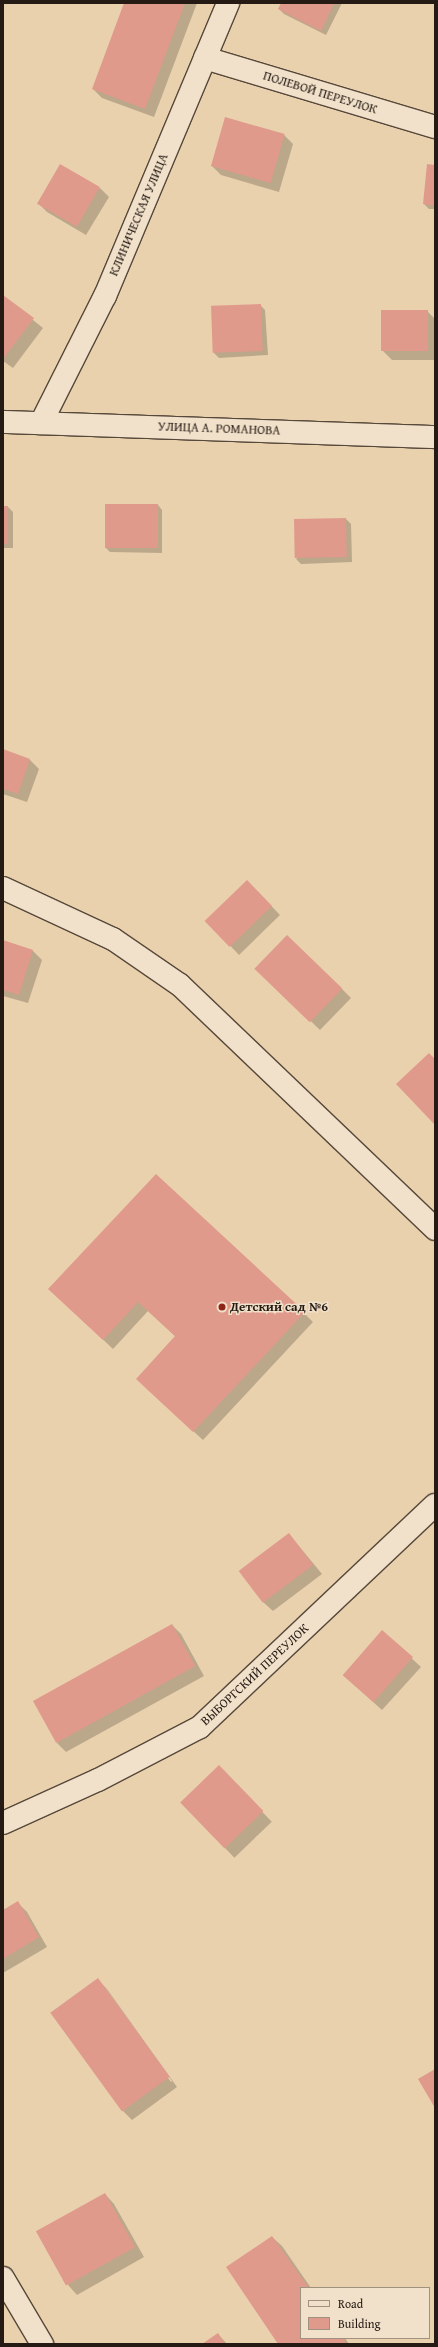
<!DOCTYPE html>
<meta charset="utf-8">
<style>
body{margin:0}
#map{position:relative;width:438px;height:2347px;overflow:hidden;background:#ead1ad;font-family:"Gentium Book Plus",serif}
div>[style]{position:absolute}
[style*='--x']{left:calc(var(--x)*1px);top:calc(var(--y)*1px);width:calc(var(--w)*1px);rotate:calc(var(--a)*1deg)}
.shadow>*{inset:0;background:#0003;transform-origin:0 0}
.building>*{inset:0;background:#e09a8c;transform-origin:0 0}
.roads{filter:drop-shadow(1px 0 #56483a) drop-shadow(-1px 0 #56483a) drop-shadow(0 1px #56483a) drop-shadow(0 -1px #56483a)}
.minor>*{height:22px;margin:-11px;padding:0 11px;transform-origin:11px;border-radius:11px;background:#f1e1ca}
.dots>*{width:11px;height:11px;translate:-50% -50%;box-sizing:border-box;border:2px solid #f1e1ca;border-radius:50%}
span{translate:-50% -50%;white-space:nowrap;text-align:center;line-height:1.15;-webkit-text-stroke:3px #f1e1ca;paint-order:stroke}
.street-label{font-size:13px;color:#251b14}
.poi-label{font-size:13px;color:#251b14;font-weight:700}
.left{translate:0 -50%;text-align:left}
.frame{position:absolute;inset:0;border:4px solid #251b14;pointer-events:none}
.legend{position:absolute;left:300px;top:2287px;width:130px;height:52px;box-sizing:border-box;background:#f1e1ca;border:1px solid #9f9281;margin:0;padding:5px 7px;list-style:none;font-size:12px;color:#251b14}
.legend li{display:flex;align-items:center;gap:8px;height:20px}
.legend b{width:20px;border:1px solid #9f9281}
</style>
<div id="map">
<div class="shadow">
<i style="clip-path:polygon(125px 3px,197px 3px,154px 117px,102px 98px,93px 89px)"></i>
<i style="clip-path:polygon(282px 3px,342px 3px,326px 35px,284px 14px,279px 9px)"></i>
<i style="clip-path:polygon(284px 135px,293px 144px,279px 192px,221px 175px,212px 166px)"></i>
<i style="clip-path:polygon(435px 166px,435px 209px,429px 209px,424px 204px)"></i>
<i style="clip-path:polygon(100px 188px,109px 197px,86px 235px,47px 212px,38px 203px)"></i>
<i style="clip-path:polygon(3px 296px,43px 328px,13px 368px,3px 361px)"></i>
<i style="clip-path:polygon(260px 305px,265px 310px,268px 355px,219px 358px,214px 353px,212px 308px)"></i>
<i style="clip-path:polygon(427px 311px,435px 319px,435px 360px,392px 360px,382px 350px)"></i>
<i style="clip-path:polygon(158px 505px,162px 510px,162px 553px,110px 552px,105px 547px)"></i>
<i style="clip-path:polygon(3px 507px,8px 507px,13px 512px,13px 548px,3px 548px)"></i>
<i style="clip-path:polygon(346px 519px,351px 524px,352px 562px,301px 564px,296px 559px)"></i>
<i style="clip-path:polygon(3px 750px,30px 760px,39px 769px,27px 802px,3px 794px)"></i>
<i style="clip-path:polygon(256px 890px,280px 915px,239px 955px,206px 920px)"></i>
<i style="clip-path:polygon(3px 941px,32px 950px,42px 960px,28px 1003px,3px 996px)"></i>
<i style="clip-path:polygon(266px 978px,342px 989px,351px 998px,320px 1030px)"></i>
<i style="clip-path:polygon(49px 1289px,304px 1313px,313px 1322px,203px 1440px,146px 1388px,176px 1337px,148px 1311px,113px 1349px)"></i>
<i style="clip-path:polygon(289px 1534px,322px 1574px,273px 1611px,263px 1602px)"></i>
<i style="clip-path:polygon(172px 1625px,181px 1634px,204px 1676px,66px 1752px,57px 1743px)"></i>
<i style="clip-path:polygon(382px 1631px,421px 1667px,382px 1710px,352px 1683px)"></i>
<i style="left:219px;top:1767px;width:76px;height:52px;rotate:46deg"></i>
<i style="clip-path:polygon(18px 1903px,27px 1912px,47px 1947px,3px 1973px,3px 1911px)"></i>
<i style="clip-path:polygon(evenodd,98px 1980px,107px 1989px,177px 2087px,132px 2120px,123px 2111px,52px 2013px,98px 1980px,104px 1989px,106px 1989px,172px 2081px,171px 2082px,104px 1989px)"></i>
<i style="clip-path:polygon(105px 2194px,114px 2204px,144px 2257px,77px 2295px,68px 2285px)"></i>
<i style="clip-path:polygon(272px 2237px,282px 2246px,311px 2288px,301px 2288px,301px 2338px,345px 2338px,349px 2344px,279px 2344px)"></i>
<i style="clip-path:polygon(218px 2334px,227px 2344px,203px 2344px)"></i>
</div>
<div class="building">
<i style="clip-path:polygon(124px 3px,185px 3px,145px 109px,92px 89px)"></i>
<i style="clip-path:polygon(281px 3px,334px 3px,321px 31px,278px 9px)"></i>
<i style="left:225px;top:117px;width:62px;height:51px;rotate:16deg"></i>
<i style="left:60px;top:164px;width:46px;height:46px;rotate:30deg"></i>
<i style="clip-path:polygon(427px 164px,435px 165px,435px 206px,423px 204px)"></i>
<i style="clip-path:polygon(3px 295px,34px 318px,3px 359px)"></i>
<i style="left:261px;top:304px;width:47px;height:50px;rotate:88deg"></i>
<i style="left:381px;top:310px;width:47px;height:41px"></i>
<i style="left:105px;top:504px;width:53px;height:44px"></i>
<i style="left:3px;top:506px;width:5px;height:38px"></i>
<i style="left:346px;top:518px;width:39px;height:52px;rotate:89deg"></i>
<i style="clip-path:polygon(3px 749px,30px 759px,18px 794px,3px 789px)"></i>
<i style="left:247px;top:880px;width:36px;height:59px;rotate:46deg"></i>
<i style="left:287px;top:935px;width:77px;height:47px;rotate:44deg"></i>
<i style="clip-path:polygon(3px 940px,33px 950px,19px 995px,3px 990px)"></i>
<i style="clip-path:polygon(429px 1053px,435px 1059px,435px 1125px,396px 1084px)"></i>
<i style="clip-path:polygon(156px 1174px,305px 1312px,193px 1432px,136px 1379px,175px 1336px,138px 1302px,103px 1340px,48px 1289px)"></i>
<i style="left:289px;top:1533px;width:40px;height:63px;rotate:53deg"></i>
<i style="left:172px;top:1624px;width:48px;height:159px;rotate:61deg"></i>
<i style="left:382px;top:1630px;width:41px;height:60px;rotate:41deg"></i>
<i style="left:219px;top:1765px;width:64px;height:54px;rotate:46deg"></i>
<i style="clip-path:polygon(18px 1901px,39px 1937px,3px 1959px,3px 1910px)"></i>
<i style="left:98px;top:1978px;width:122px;height:59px;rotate:54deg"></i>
<i style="clip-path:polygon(435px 2069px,435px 2108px,418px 2079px)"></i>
<i style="left:105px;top:2193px;width:62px;height:79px;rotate:61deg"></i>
<i style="clip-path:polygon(272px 2236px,309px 2288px,301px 2288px,301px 2338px,343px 2338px,347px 2344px,278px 2344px,226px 2267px)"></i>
<i style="clip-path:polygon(218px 2333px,225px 2344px,202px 2344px)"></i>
</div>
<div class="roads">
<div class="minor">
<i style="--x:205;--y:58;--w:240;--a:16.7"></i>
<i style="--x:3;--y:422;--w:432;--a:2"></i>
<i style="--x:41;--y:423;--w:142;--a:-63.3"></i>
<i style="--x:105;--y:296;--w:318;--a:-67.2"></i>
<i style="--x:3;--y:888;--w:121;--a:24.9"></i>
<i style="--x:113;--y:939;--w:81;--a:34.5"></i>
<i style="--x:180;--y:985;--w:353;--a:43.7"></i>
<i style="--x:3;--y:1823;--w:104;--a:-24.4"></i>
<i style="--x:98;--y:1780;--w:115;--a:-27.5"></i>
<i style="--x:200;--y:1727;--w:323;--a:-43.4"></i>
<i style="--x:3;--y:2278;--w:77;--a:59.4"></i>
</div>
</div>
<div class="dots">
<i style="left:222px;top:1307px;background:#8f2418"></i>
</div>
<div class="street-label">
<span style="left:320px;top:93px;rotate:17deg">ПОЛЕВОЙ ПЕРЕУЛОК</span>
<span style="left:139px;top:215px;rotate:-67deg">КЛИНИЧЕСКАЯ УЛИЦА</span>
<span style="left:219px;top:429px;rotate:2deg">УЛИЦА А. РОМАНОВА</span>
<span style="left:255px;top:1675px;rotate:-43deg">ВЫБОРГСКИЙ ПЕРЕУЛОК</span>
</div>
<div class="poi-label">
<span class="left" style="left:230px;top:1307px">Детский сад №6</span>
</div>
<div class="frame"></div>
<ul class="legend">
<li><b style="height:5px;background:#f1e1ca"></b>Road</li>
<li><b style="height:11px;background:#e09a8c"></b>Building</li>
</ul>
</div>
